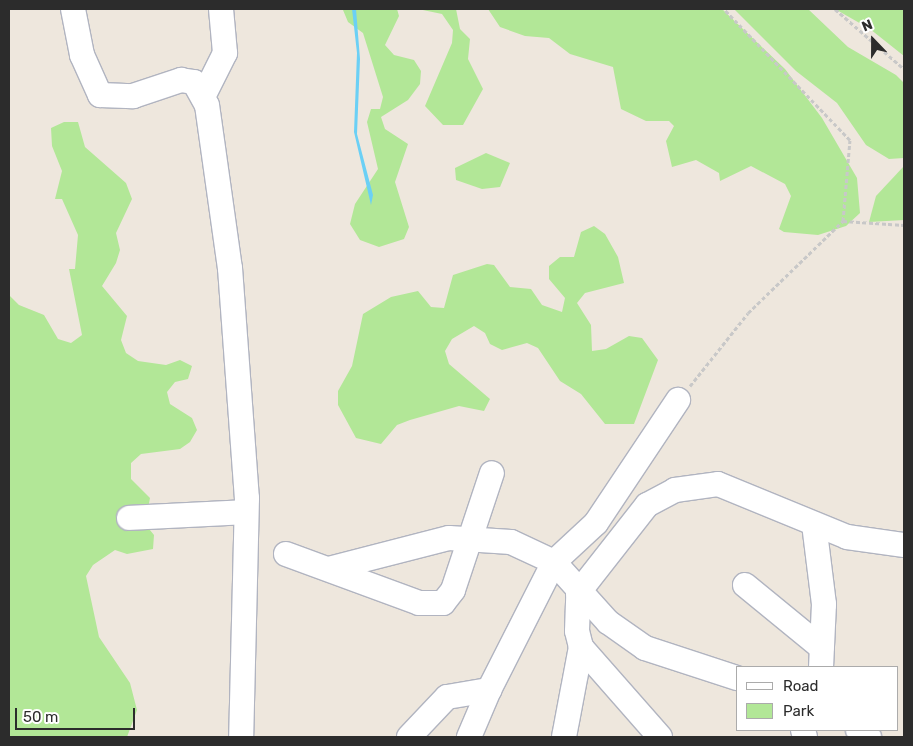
<!DOCTYPE html>
<style>
body{margin:0}
#map{position:relative;width:913px;height:746px;overflow:hidden;background:#eee7dd;font-family:Rubik,sans-serif}
div>[style]{position:absolute}
[style*='--x']{left:calc(var(--x)*1px);top:calc(var(--y)*1px);width:calc(var(--w)*1px);rotate:calc(var(--a)*1deg)}
.green>*{inset:0;background:#b2e797}
.water>*{inset:0;background:#6bd0f5}
.path>*{height:3px;margin-top:-1.5px;transform-origin:0;background:repeating-linear-gradient(90deg,#c8c8c8 0 4px,transparent 0 6.5px)}
.roads{filter:drop-shadow(1px 0 #b1b4c0) drop-shadow(-1px 0 #b1b4c0) drop-shadow(0 1px #b1b4c0) drop-shadow(0 -1px #b1b4c0)}
.minor>*{height:24px;margin:-12px;padding:0 12px;transform-origin:12px;border-radius:12px;background:#fff}
span{translate:-50% -50%;white-space:nowrap;text-align:center;line-height:1.15;-webkit-text-stroke:4px #fff;paint-order:stroke}
.frame{position:absolute;inset:0;border:10px solid #2c2c2c;pointer-events:none}
.legend{position:absolute;left:736px;top:666px;width:162px;height:65px;box-sizing:border-box;background:#fff;border:1px solid #ababab;margin:0;padding:6px 9px;list-style:none;font-size:15px;color:#2c2c2c}
.legend li{display:flex;align-items:center;gap:10px;height:25px}
.legend b{width:25px;border:1px solid #ababab}
.north{position:absolute;left:848px;top:15px;width:50px;height:50px;-webkit-text-stroke:4px #fff;paint-order:stroke;rotate:338deg;font-size:14px;font-weight:700;line-height:20px;text-align:center;color:#2c2c2c}
.north::after{content:'';display:block;margin:auto;width:18px;height:22px;background:#2c2c2c;clip-path:polygon(50% 0,100% 100%,50% 72%,0 100%)}
.scale{position:absolute;left:15px;top:708px;width:120px;height:22px;box-sizing:border-box;border:2px solid #2c2c2c;border-top:0;padding-left:6px;font-size:15px;line-height:18px;white-space:nowrap;color:#2c2c2c;-webkit-text-stroke:4px #fff;paint-order:stroke}
</style>
<div id="map">
<div class="green">
<i style="clip-path:polygon(397px 9px,399px 16px,385px 45px,394px 55px,414px 60px,421px 71px,420px 84px,408px 100px,381px 117px,385px 129px,408px 144px,395px 182px,409px 227px,404px 239px,379px 247px,360px 240px,350px 224px,355px 204px,378px 169px,367px 122px,371px 109px,380px 109px,383px 97px,363px 33px,348px 22px,343px 10px)"></i>
<i style="clip-path:polygon(418px 9px,456px 9px,460px 29px,470px 39px,468px 59px,483px 89px,463px 125px,443px 125px,425px 106px,452px 43px,453px 30px,442px 14px)"></i>
<i style="clip-path:polygon(488px 9px,722px 9px,785px 69px,822px 118px,857px 178px,860px 213px,846px 226px,818px 235px,784px 232px,779px 229px,791px 196px,785px 184px,751px 166px,720px 181px,719px 173px,696px 160px,672px 167px,666px 141px,674px 126px,669px 121px,646px 121px,621px 109px,613px 67px,570px 54px,549px 38px,525px 36px,500px 27px)"></i>
<i style="clip-path:polygon(734px 9px,808px 9px,848px 47px,896px 75px,904px 83px,904px 158px,889px 159px,866px 145px,837px 103px,796px 71px)"></i>
<i style="clip-path:polygon(835px 9px,904px 9px,904px 56px,870px 29px)"></i>
<i style="clip-path:polygon(64px 122px,78px 122px,85px 147px,126px 183px,132px 199px,116px 233px,120px 250px,116px 263px,102px 286px,127px 316px,121px 340px,126px 353px,138px 361px,166px 365px,180px 360px,192px 366px,188px 379px,175px 382px,167px 392px,170px 404px,192px 418px,197px 430px,190px 442px,180px 449px,141px 454px,131px 463px,131px 479px,150px 498px,145px 524px,154px 535px,153px 549px,127px 554px,115px 550px,93px 565px,86px 576px,99px 637px,130px 683px,137px 710px,127px 737px,9px 737px,9px 295px,19px 305px,44px 315px,58px 339px,71px 343px,82px 335px,69px 269px,75px 269px,78px 235px,62px 199px,55px 199px,62px 171px,52px 146px,51px 128px)"></i>
<i style="clip-path:polygon(486px 153px,510px 163px,500px 187px,482px 189px,456px 180px,455px 168px)"></i>
<i style="clip-path:polygon(904px 166px,904px 220px,869px 222px,876px 196px)"></i>
<i style="clip-path:polygon(594px 226px,605px 234px,618px 257px,624px 283px,585px 293px,577px 303px,591px 325px,592px 351px,606px 349px,629px 336px,642px 338px,658px 360px,634px 424px,605px 424px,581px 394px,560px 381px,538px 348px,527px 343px,502px 350px,490px 344px,485px 333px,474px 326px,452px 339px,445px 351px,449px 364px,490px 399px,484px 411px,459px 406px,410px 420px,397px 425px,381px 444px,356px 438px,338px 405px,338px 391px,352px 366px,363px 314px,391px 297px,418px 291px,431px 307px,444px 308px,453px 275px,487px 264px,494px 265px,510px 287px,531px 289px,542px 305px,562px 312px,565px 298px,549px 279px,549px 266px,560px 257px,574px 257px,581px 232px)"></i>
</div>
<div class="water">
<i style="clip-path:polygon(352px 9px,356px 9px,360px 59px,357px 134px,373px 195px,371px 205px,354px 132px,357px 53px)"></i>
</div>
<div class="path">
<i style="--x:835;--y:9;--w:91;--a:41"></i>
<i style="--x:843;--y:221;--w:61;--a:3.8"></i>
<i style="--x:690;--y:386;--w:93;--a:-51.5"></i>
<i style="--x:748;--y:313;--w:132;--a:-44.1"></i>
<i style="--x:843;--y:221;--w:81;--a:-85.1"></i>
<i style="--x:850;--y:140;--w:182;--a:-133.9"></i>
</div>
<div class="roads">
<div class="minor">
<i style="--x:73;--y:9;--w:47;--a:78.9"></i>
<i style="--x:82;--y:55;--w:44;--a:65.8"></i>
<i style="--x:100;--y:95;--w:33;--a:2"></i>
<i style="--x:133;--y:96;--w:51;--a:-18.4"></i>
<i style="--x:181;--y:80;--w:13;--a:9"></i>
<i style="--x:194;--y:82;--w:26;--a:61"></i>
<i style="--x:207;--y:105;--w:165;--a:82"></i>
<i style="--x:230;--y:268;--w:231;--a:85.8"></i>
<i style="--x:247;--y:498;--w:239;--a:91.4"></i>
<i style="--x:204;--y:95;--w:47;--a:-63.4"></i>
<i style="--x:225;--y:53;--w:44;--a:-95.2"></i>
<i style="--x:129;--y:518;--w:117;--a:-2.9"></i>
<i style="--x:814;--y:524;--w:81;--a:82.9"></i>
<i style="--x:824;--y:604;--w:63;--a:92.7"></i>
<i style="--x:286;--y:554;--w:142;--a:20.2"></i>
<i style="--x:419;--y:603;--w:24;--a:0"></i>
<i style="--x:443;--y:603;--w:16;--a:-52"></i>
<i style="--x:453;--y:590;--w:123;--a:-71.6"></i>
<i style="--x:332;--y:568;--w:121;--a:-14.4"></i>
<i style="--x:449;--y:538;--w:62;--a:3.7"></i>
<i style="--x:511;--y:542;--w:47;--a:24.9"></i>
<i style="--x:554;--y:562;--w:81;--a:48"></i>
<i style="--x:608;--y:622;--w:45;--a:35.1"></i>
<i style="--x:645;--y:648;--w:97;--a:18.1"></i>
<i style="--x:745;--y:585;--w:99;--a:39.3"></i>
<i style="--x:803;--y:730;--w:7;--a:74"></i>
<i style="--x:858;--y:730;--w:13;--a:32"></i>
<i style="--x:409;--y:737;--w:55;--a:-46.5"></i>
<i style="--x:447;--y:697;--w:43;--a:-9.5"></i>
<i style="--x:489;--y:690;--w:144;--a:-63.1"></i>
<i style="--x:554;--y:562;--w:57;--a:-42.9"></i>
<i style="--x:596;--y:523;--w:148;--a:-56.3"></i>
<i style="--x:469;--y:737;--w:51;--a:-66.9"></i>
<i style="--x:564;--y:737;--w:92;--a:-79.3"></i>
<i style="--x:660;--y:737;--w:120;--a:-131.3"></i>
<i style="--x:581;--y:647;--w:16;--a:-104"></i>
<i style="--x:577;--y:631;--w:38;--a:-88"></i>
<i style="--x:578;--y:593;--w:112;--a:-51.9"></i>
<i style="--x:647;--y:505;--w:32;--a:-28"></i>
<i style="--x:675;--y:490;--w:43;--a:-7.9"></i>
<i style="--x:718;--y:484;--w:139;--a:22.3"></i>
<i style="--x:847;--y:537;--w:58;--a:8"></i>
</div>
</div>
<div class="frame"></div>
<ul class="legend">
<li><b style="height:6px;background:#fff"></b>Road</li>
<li><b style="height:14px;background:#b2e797"></b>Park</li>
</ul>
<div class="north">N</div>
<div class="scale">50 m</div>
</div>
